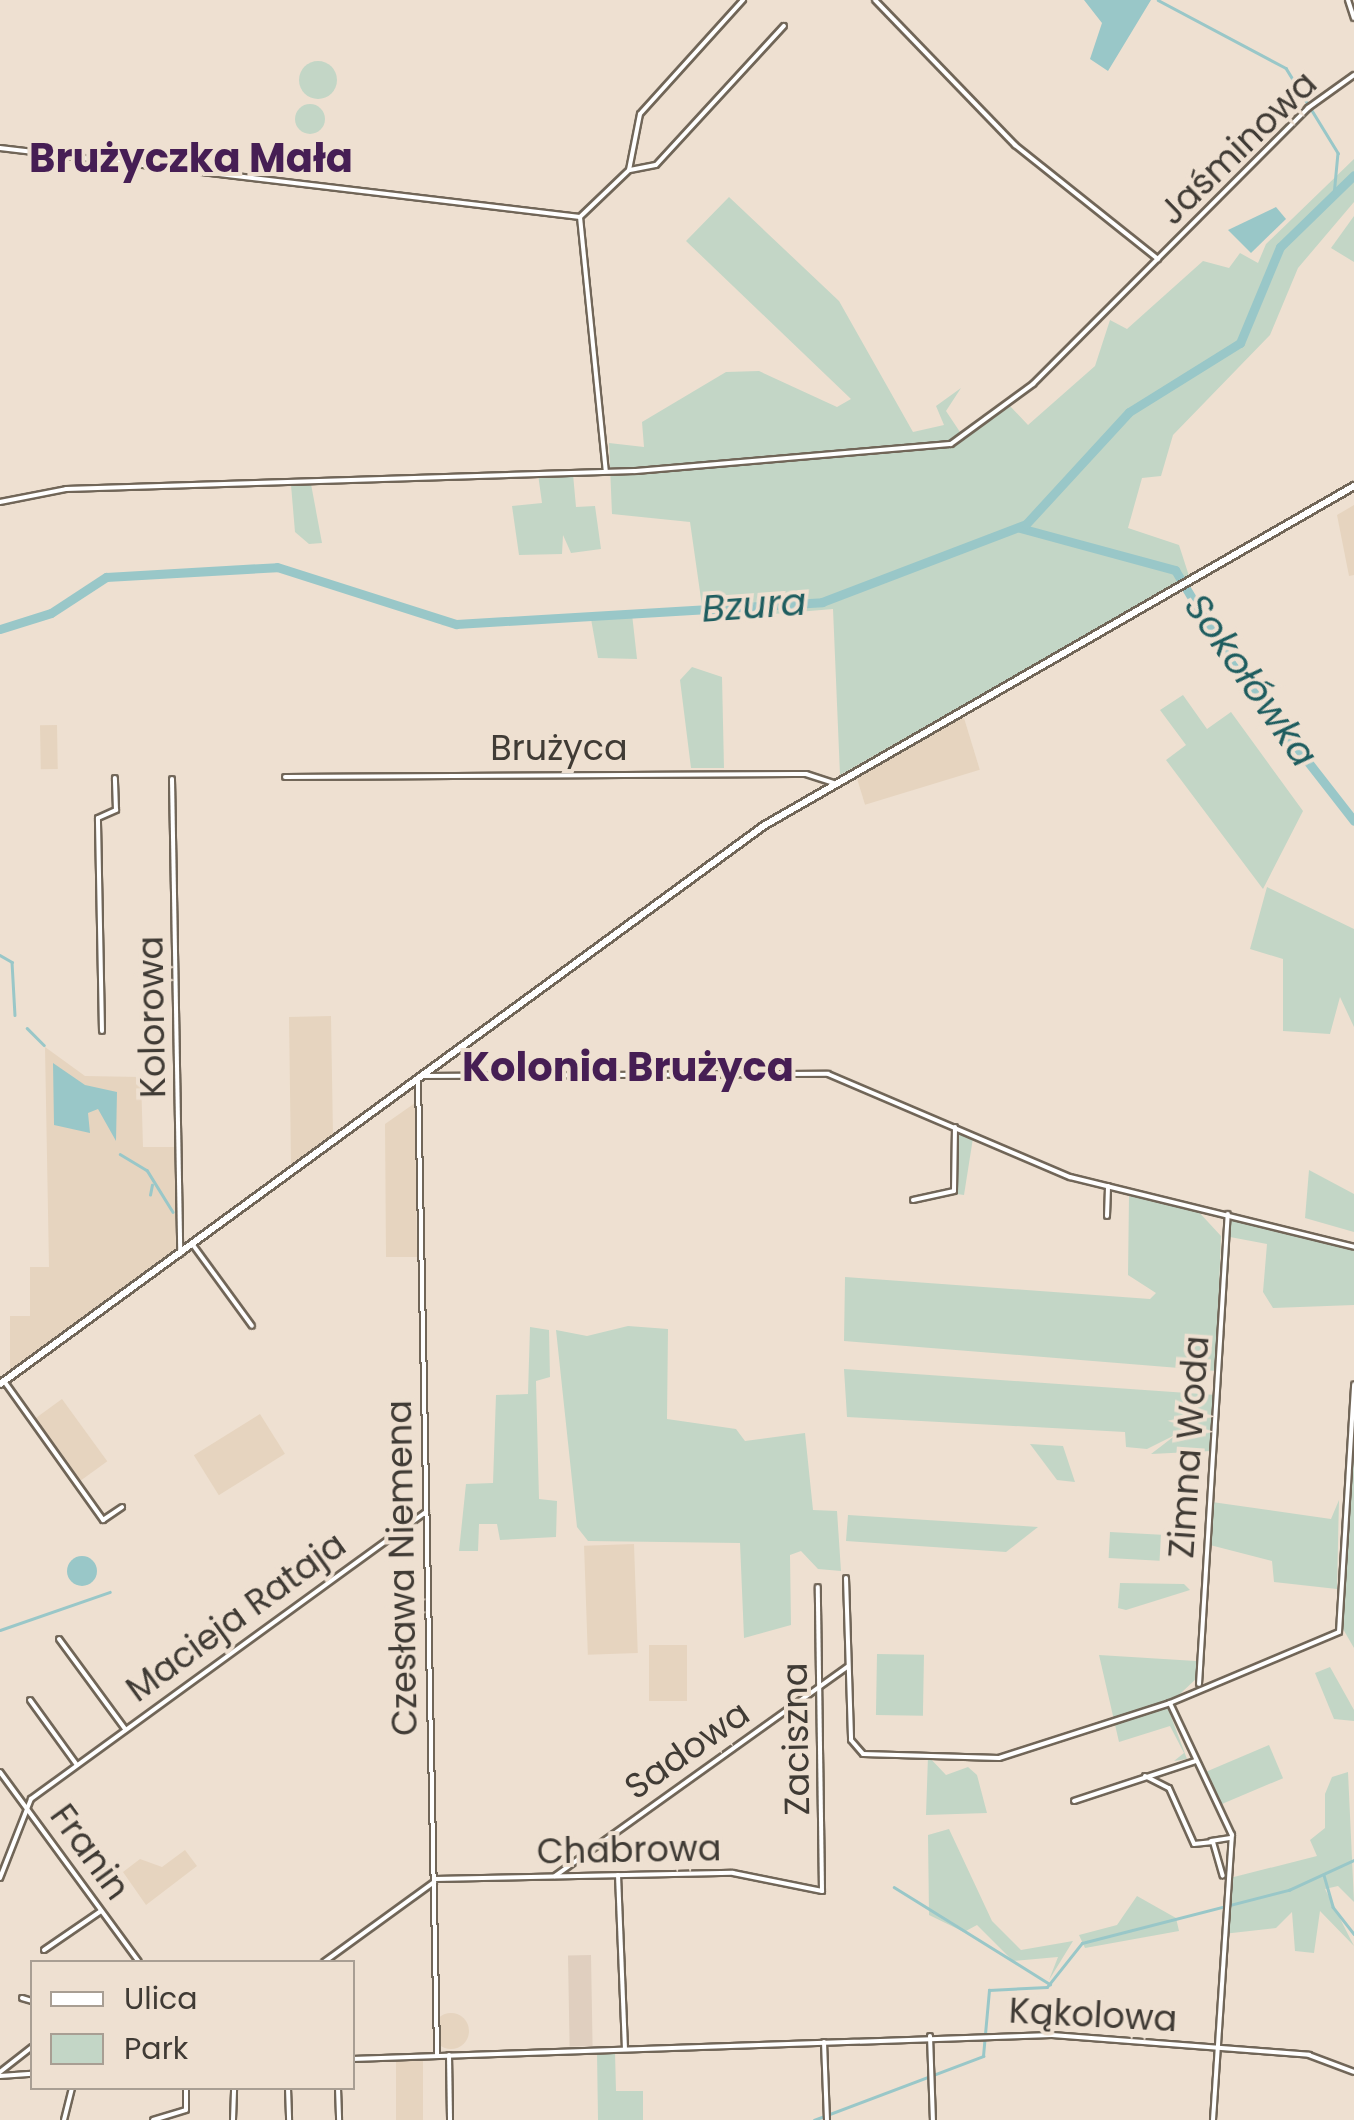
<!DOCTYPE html>
<meta charset="utf-8">
<style>
body{margin:0}
#map{position:relative;width:1354px;height:2120px;overflow:hidden;background:#eee0d1;font-family:Poppins,sans-serif}
div>[style]{position:absolute}
[style*='--x']{left:calc(var(--x)*1px);top:calc(var(--y)*1px);width:calc(var(--w)*1px);rotate:calc(var(--a)*1deg)}
.commercial>*{inset:0;background:#e0cfbf;transform-origin:0 0}
.built>*{inset:0;background:#e6d4bf;transform-origin:0 0}
.round{border-radius:50%}
.green>*{inset:0;background:#c3d6c6;transform-origin:0 0}
.water>*{inset:0;background:#99c7c8}
.stream>*{height:2.5px;margin:-1.25px;padding:0 1.25px;transform-origin:1.25px;border-radius:1.25px;background:#99c7c8}
.river>*{height:9px;margin:-4.5px;padding:0 4.5px;transform-origin:4.5px;border-radius:4.5px;background:#99c7c8}
.roads{filter:drop-shadow(2px 0 #716658) drop-shadow(-2px 0 #716658) drop-shadow(0 2px #716658) drop-shadow(0 -2px #716658)}
.street>*{height:4px;margin:-2px;padding:0 2px;transform-origin:2px;border-radius:2px;background:#fff}
.secondary>*{height:6px;margin:-3px;padding:0 3px;transform-origin:3px;border-radius:3px;background:#fff}
span{translate:-50% -50%;white-space:nowrap;text-align:center;line-height:1.15;-webkit-text-stroke:8px #eee0d1;paint-order:stroke}
.street-label{font-size:35px;color:#403b35}
.water-label{font-size:38px;color:#1e5d5f;font-style:italic}
.quarter-label{font-size:40px;color:#461e54;font-weight:700}
.legend{position:absolute;left:30px;top:1960px;width:325px;height:130px;box-sizing:border-box;background:#eee0d1;border:2px solid #a89e93;margin:0;padding:12px 18px;list-style:none;font-size:30px;color:#403b35}
.legend li{display:flex;align-items:center;gap:20px;height:50px}
.legend b{width:50px;border:2px solid #a89e93}
</style>
<div id="map">
<div class="commercial">
<i style="left:591px;top:1955px;width:91px;height:23px;rotate:89deg"></i>
</div>
<div class="built">
<i style="clip-path:polygon(1354px 505px,1354px 575px,1349px 576px,1337px 515px)"></i>
<i style="left:964px;top:718px;width:54px;height:120px;rotate:73deg"></i>
<i style="left:57px;top:725px;width:44px;height:17px;rotate:89deg"></i>
<i style="clip-path:polygon(331px 1016px,333px 1135px,291px 1165px,289px 1017px)"></i>
<i style="clip-path:polygon(45px 1047px,85px 1076px,141px 1077px,143px 1147px,175px 1147px,176px 1249px,10px 1370px,10px 1316px,30px 1316px,30px 1267px,49px 1267px)"></i>
<i style="clip-path:polygon(415px 1103px,417px 1257px,386px 1257px,385px 1124px)"></i>
<i style="left:62px;top:1399px;width:77px;height:34px;rotate:54deg"></i>
<i style="left:260px;top:1414px;width:47px;height:78px;rotate:58deg"></i>
<i style="left:634px;top:1544px;width:109px;height:50px;rotate:88deg"></i>
<i style="left:649px;top:1645px;width:38px;height:56px"></i>
<i style="clip-path:polygon(185px 1850px,197px 1866px,146px 1905px,123px 1872px,140px 1859px,162px 1867px)"></i>
<i class="round" style="left:433px;top:2013px;width:36px;height:36px"></i>
<i style="left:423px;top:2059px;width:61px;height:27px;rotate:90deg"></i>
</div>
<div class="green">
<i class="round" style="left:299px;top:61px;width:38px;height:38px"></i>
<i class="round" style="left:295px;top:104px;width:30px;height:30px"></i>
<i style="clip-path:polygon(1354px 159px,1354px 202px,1298px 268px,1270px 335px,1173px 435px,1161px 476px,1142px 478px,1128px 528px,1179px 545px,1189px 576px,840px 775px,833px 609px,704px 620px,690px 522px,612px 514px,609px 443px,644px 447px,642px 422px,726px 372px,759px 371px,837px 407px,851px 399px,686px 241px,729px 197px,839px 301px,913px 432px,944px 425px,936px 406px,961px 388px,946px 411px,960px 432px,1009px 405px,1028px 425px,1095px 366px,1110px 320px,1127px 329px,1203px 261px,1229px 268px,1240px 253px,1258px 263px,1266px 244px)"></i>
<i style="clip-path:polygon(1354px 216px,1354px 262px,1331px 248px)"></i>
<i style="clip-path:polygon(538px 474px,573px 474px,576px 507px,595px 506px,601px 549px,571px 553px,563px 535px,562px 554px,519px 555px,512px 506px,542px 503px)"></i>
<i style="clip-path:polygon(311px 484px,322px 543px,309px 544px,295px 532px,291px 485px)"></i>
<i style="clip-path:polygon(632px 614px,637px 659px,598px 658px,591px 619px,439px 626px)"></i>
<i style="clip-path:polygon(692px 667px,722px 677px,724px 768px,691px 768px,680px 680px)"></i>
<i style="clip-path:polygon(1183px 695px,1207px 729px,1231px 712px,1303px 811px,1263px 889px,1166px 760px,1186px 745px,1160px 710px)"></i>
<i style="clip-path:polygon(1267px 887px,1354px 929px,1354px 1027px,1340px 997px,1330px 1034px,1283px 1031px,1283px 959px,1250px 949px)"></i>
<i style="clip-path:polygon(957px 1132px,973px 1138px,964px 1195px,957px 1194px)"></i>
<i style="clip-path:polygon(1309px 1170px,1354px 1194px,1354px 1232px,1305px 1218px)"></i>
<i style="clip-path:polygon(1129px 1196px,1196px 1209px,1221px 1236px,1216px 1371px,844px 1341px,845px 1277px,1150px 1299px,1156px 1293px,1128px 1275px)"></i>
<i style="clip-path:polygon(1230px 1218px,1354px 1250px,1354px 1305px,1273px 1308px,1263px 1292px,1267px 1244px,1230px 1237px)"></i>
<i style="clip-path:polygon(628px 1326px,668px 1329px,667px 1419px,736px 1429px,745px 1441px,805px 1433px,813px 1510px,837px 1511px,841px 1571px,818px 1569px,801px 1551px,790px 1555px,791px 1625px,744px 1638px,740px 1543px,588px 1541px,577px 1527px,556px 1330px,587px 1336px)"></i>
<i style="clip-path:polygon(530px 1327px,549px 1330px,550px 1377px,536px 1381px,539px 1499px,557px 1501px,556px 1537px,500px 1540px,497px 1524px,479px 1524px,478px 1551px,459px 1551px,466px 1484px,493px 1483px,496px 1395px,528px 1394px)"></i>
<i style="clip-path:polygon(844px 1369px,1216px 1395px,1211px 1451px,1151px 1454px,1177px 1434px,1147px 1449px,1126px 1447px,1125px 1432px,847px 1417px)"></i>
<i style="clip-path:polygon(1354px 1405px,1354px 1648px,1343px 1629px)"></i>
<i style="clip-path:polygon(1030px 1444px,1063px 1446px,1075px 1482px,1057px 1480px)"></i>
<i style="clip-path:polygon(1339px 1500px,1337px 1589px,1274px 1582px,1272px 1561px,1210px 1545px,1212px 1502px,1331px 1519px)"></i>
<i style="clip-path:polygon(848px 1515px,1038px 1527px,1006px 1552px,846px 1541px)"></i>
<i style="left:1110px;top:1532px;width:51px;height:26px;rotate:3deg"></i>
<i style="clip-path:polygon(1120px 1583px,1184px 1584px,1190px 1590px,1126px 1610px,1118px 1608px)"></i>
<i style="left:877px;top:1654px;width:47px;height:61px;rotate:1deg"></i>
<i style="clip-path:polygon(1099px 1655px,1196px 1661px,1196px 1679px,1167px 1706px,1187px 1759px,1174px 1761px,1184px 1753px,1170px 1726px,1119px 1742px)"></i>
<i style="clip-path:polygon(1330px 1667px,1354px 1710px,1354px 1721px,1334px 1719px,1315px 1673px)"></i>
<i style="left:1269px;top:1745px;width:36px;height:69px;rotate:67deg"></i>
<i style="clip-path:polygon(928px 1756px,946px 1775px,968px 1767px,977px 1775px,987px 1813px,926px 1815px)"></i>
<i style="clip-path:polygon(1348px 1772px,1354px 1902px,1338px 1886px,1325px 1889px,1354px 1946px,1320px 1911px,1314px 1953px,1295px 1951px,1292px 1912px,1276px 1928px,1223px 1934px,1226px 1879px,1317px 1856px,1310px 1840px,1325px 1828px,1325px 1794px,1332px 1777px)"></i>
<i style="clip-path:polygon(949px 1829px,992px 1921px,1021px 1950px,1073px 1941px,1049px 1980px,1058px 1957px,1013px 1961px,977px 1925px,964px 1932px,929px 1915px,928px 1835px)"></i>
<i style="clip-path:polygon(1137px 1896px,1176px 1918px,1179px 1931px,1085px 1948px,1079px 1935px,1117px 1925px)"></i>
<i style="clip-path:polygon(615px 2051px,616px 2091px,643px 2091px,643px 2120px,598px 2120px,597px 2052px)"></i>
</div>
<div class="water">
<i style="clip-path:polygon(1084px 0,1151px 0,1108px 71px,1090px 59px,1102px 23px)"></i>
<i style="clip-path:polygon(1276px 207px,1286px 219px,1251px 253px,1228px 230px)"></i>
<i style="clip-path:polygon(53px 1063px,85px 1085px,117px 1092px,116px 1141px,98px 1109px,88px 1113px,90px 1133px,54px 1125px)"></i>
<i class="round" style="left:67px;top:1556px;width:30px;height:30px"></i>
</div>
<div class="stream">
<i style="--x:1158;--y:0;--w:145;--a:28"></i>
<i style="--x:1286;--y:68;--w:100;--a:58.5"></i>
<i style="--x:1338;--y:153;--w:42;--a:95.4"></i>
<i style="--x:0;--y:955;--w:14;--a:30"></i>
<i style="--x:12;--y:962;--w:53;--a:86.8"></i>
<i style="--x:27;--y:1028;--w:24;--a:45"></i>
<i style="--x:120;--y:1154;--w:31;--a:31"></i>
<i style="--x:147;--y:1170;--w:49;--a:58.2"></i>
<i style="--x:150;--y:1195;--w:10;--a:-79"></i>
<i style="--x:0;--y:1630;--w:116;--a:-19.1"></i>
<i style="--x:1324;--y:1875;--w:33;--a:74"></i>
<i style="--x:1333;--y:1907;--w:34;--a:52"></i>
<i style="--x:894;--y:1887;--w:184;--a:31.9"></i>
<i style="--x:814;--y:2120;--w:181;--a:-20.7"></i>
<i style="--x:983;--y:2056;--w:66;--a:-84.8"></i>
<i style="--x:989;--y:1990;--w:58;--a:-3"></i>
<i style="--x:1047;--y:1987;--w:56;--a:-51.5"></i>
<i style="--x:1082;--y:1943;--w:214;--a:-14.4"></i>
<i style="--x:1289;--y:1890;--w:72;--a:-24.8"></i>
</div>
<div class="river">
<i style="--x:1020;--y:528;--w:161;--a:15.2"></i>
<i style="--x:1175;--y:570;--w:109;--a:58.9"></i>
<i style="--x:1231;--y:663;--w:200;--a:52.1"></i>
<i style="--x:0;--y:629;--w:53;--a:-17.4"></i>
<i style="--x:51;--y:613;--w:66;--a:-33.2"></i>
<i style="--x:106;--y:577;--w:171;--a:-3.3"></i>
<i style="--x:277;--y:567;--w:188;--a:17.7"></i>
<i style="--x:456;--y:624;--w:367;--a:-3.4"></i>
<i style="--x:822;--y:602;--w:218;--a:-20.9"></i>
<i style="--x:1026;--y:524;--w:152;--a:-47.4"></i>
<i style="--x:1129;--y:412;--w:131;--a:-31.9"></i>
<i style="--x:1240;--y:343;--w:104;--a:-67.4"></i>
<i style="--x:1280;--y:247;--w:103;--a:-44.2"></i>
</div>
<div class="roads">
<div class="street">
<i style="--x:875;--y:0;--w:202;--a:46"></i>
<i style="--x:1015;--y:145;--w:183;--a:38.6"></i>
<i style="--x:1348;--y:0;--w:19;--a:72"></i>
<i style="--x:0;--y:148;--w:584;--a:6.78"></i>
<i style="--x:580;--y:217;--w:68;--a:-43.8"></i>
<i style="--x:629;--y:170;--w:57;--a:-78.9"></i>
<i style="--x:640;--y:114;--w:154;--a:-47.9"></i>
<i style="--x:630;--y:170;--w:26;--a:-11"></i>
<i style="--x:656;--y:165;--w:189;--a:-47.4"></i>
<i style="--x:580;--y:217;--w:255;--a:84.2"></i>
<i style="--x:0;--y:502;--w:67;--a:-11.1"></i>
<i style="--x:66;--y:489;--w:569;--a:-1.81"></i>
<i style="--x:635;--y:471;--w:317;--a:-4.9"></i>
<i style="--x:951;--y:444;--w:102;--a:-36.2"></i>
<i style="--x:1033;--y:384;--w:390;--a:-45.1"></i>
<i style="--x:1308;--y:108;--w:57;--a:-35.7"></i>
<i style="--x:285;--y:777;--w:521;--a:-0.33"></i>
<i style="--x:806;--y:774;--w:32;--a:18"></i>
<i style="--x:172;--y:779;--w:475;--a:89"></i>
<i style="--x:102;--y:1031;--w:213;--a:-91.1"></i>
<i style="--x:98;--y:818;--w:20;--a:-24"></i>
<i style="--x:116;--y:810;--w:32;--a:-92"></i>
<i style="--x:424;--y:1076;--w:404;--a:-0.3"></i>
<i style="--x:828;--y:1074;--w:263;--a:23.1"></i>
<i style="--x:1070;--y:1177;--w:292;--a:13.8"></i>
<i style="--x:418;--y:1080;--w:975;--a:88.88"></i>
<i style="--x:913;--y:1200;--w:42;--a:-12.4"></i>
<i style="--x:954;--y:1191;--w:64;--a:-89.1"></i>
<i style="--x:1107;--y:1216;--w:30;--a:-88"></i>
<i style="--x:193;--y:1245;--w:100;--a:53.9"></i>
<i style="--x:4;--y:1381;--w:171;--a:54.5"></i>
<i style="--x:103;--y:1520;--w:23;--a:-34"></i>
<i style="--x:846;--y:1578;--w:162;--a:88.2"></i>
<i style="--x:851;--y:1740;--w:18;--a:49"></i>
<i style="--x:863;--y:1754;--w:136;--a:1.7"></i>
<i style="--x:999;--y:1758;--w:180;--a:-17.8"></i>
<i style="--x:59;--y:1639;--w:112;--a:53.7"></i>
<i style="--x:1199;--y:1684;--w:471;--a:-86.5"></i>
<i style="--x:30;--y:1700;--w:80;--a:54.1"></i>
<i style="--x:0;--y:1772;--w:235;--a:53.8"></i>
<i style="--x:1145;--y:1776;--w:27;--a:27"></i>
<i style="--x:1169;--y:1788;--w:61;--a:65.9"></i>
<i style="--x:1194;--y:1844;--w:19;--a:-6"></i>
<i style="--x:1213;--y:1842;--w:35;--a:74"></i>
<i style="--x:1074;--y:1801;--w:128;--a:-18.2"></i>
<i style="--x:1211;--y:1841;--w:20;--a:-9"></i>
<i style="--x:618;--y:1875;--w:174;--a:87.7"></i>
<i style="--x:555;--y:1876;--w:360;--a:-35.6"></i>
<i style="--x:0;--y:1878;--w:85;--a:-68.6"></i>
<i style="--x:31;--y:1799;--w:488;--a:-36"></i>
<i style="--x:435;--y:1879;--w:298;--a:-1.2"></i>
<i style="--x:733;--y:1873;--w:91;--a:11.4"></i>
<i style="--x:822;--y:1891;--w:304;--a:-90.8"></i>
<i style="--x:44;--y:1950;--w:69;--a:-34.4"></i>
<i style="--x:324;--y:1962;--w:136;--a:-36"></i>
<i style="--x:22;--y:1998;--w:10;--a:17"></i>
<i style="--x:930;--y:2036;--w:84;--a:88"></i>
<i style="--x:824;--y:2042;--w:78;--a:87.8"></i>
<i style="--x:449;--y:2055;--w:65;--a:89.1"></i>
<i style="--x:352;--y:2059;--w:700;--a:-1.96"></i>
<i style="--x:1052;--y:2035;--w:258;--a:4.4"></i>
<i style="--x:1309;--y:2055;--w:48;--a:20.7"></i>
<i style="--x:0;--y:2072;--w:41;--a:-38"></i>
<i style="--x:0;--y:2076;--w:32;--a:-4"></i>
<i style="--x:288;--y:2088;--w:32;--a:88"></i>
<i style="--x:338;--y:2088;--w:32;--a:88"></i>
<i style="--x:64;--y:2120;--w:33;--a:-76"></i>
<i style="--x:153;--y:2120;--w:34;--a:-17"></i>
<i style="--x:186;--y:2110;--w:22;--a:-90"></i>
<i style="--x:233;--y:2120;--w:32;--a:-88"></i>
<i style="--x:1213;--y:2120;--w:286;--a:-86.2"></i>
<i style="--x:1232;--y:1835;--w:146;--a:-115.2"></i>
<i style="--x:1170;--y:1703;--w:183;--a:-22.8"></i>
<i style="--x:1339;--y:1632;--w:248;--a:-86.5"></i>
</div>
<div class="secondary">
<i style="--x:0;--y:1384;--w:947;--a:-36.16"></i>
<i style="--x:765;--y:825;--w:680;--a:-29.92"></i>
</div>
</div>
<div class="street-label">
<span style="left:1238px;top:148px;rotate:-44deg">Jaśminowa</span>
<span style="left:559px;top:748px">Brużyca</span>
<span style="left:152px;top:1017px;rotate:-91deg">Kolorowa</span>
<span style="left:1189px;top:1447px;rotate:-86deg">Zimna Woda</span>
<span style="left:402px;top:1568px;rotate:-91deg">Czesława Niemena</span>
<span style="left:236px;top:1617px;rotate:-36deg">Macieja Rataja</span>
<span style="left:796px;top:1739px;rotate:-91deg">Zaciszna</span>
<span style="left:687px;top:1750px;rotate:-35deg">Sadowa</span>
<span style="left:629px;top:1850px;rotate:-1deg">Chabrowa</span>
<span style="left:90px;top:1852px;rotate:54deg">Franin</span>
<span style="left:1093px;top:2015px;rotate:3deg">Kąkolowa</span>
</div>
<div class="water-label">
<span style="left:754px;top:605px;rotate:-4deg">Bzura</span>
<span style="left:1251px;top:680px;rotate:55deg">Sokołówka</span>
</div>
<div class="quarter-label">
<span style="left:191px;top:158px">Brużyczka Mała</span>
<span style="left:628px;top:1067px">Kolonia Brużyca</span>
</div>
<ul class="legend">
<li><b style="height:12px;background:#fff"></b>Ulica</li>
<li><b style="height:28px;background:#c3d6c6"></b>Park</li>
</ul>
</div>
